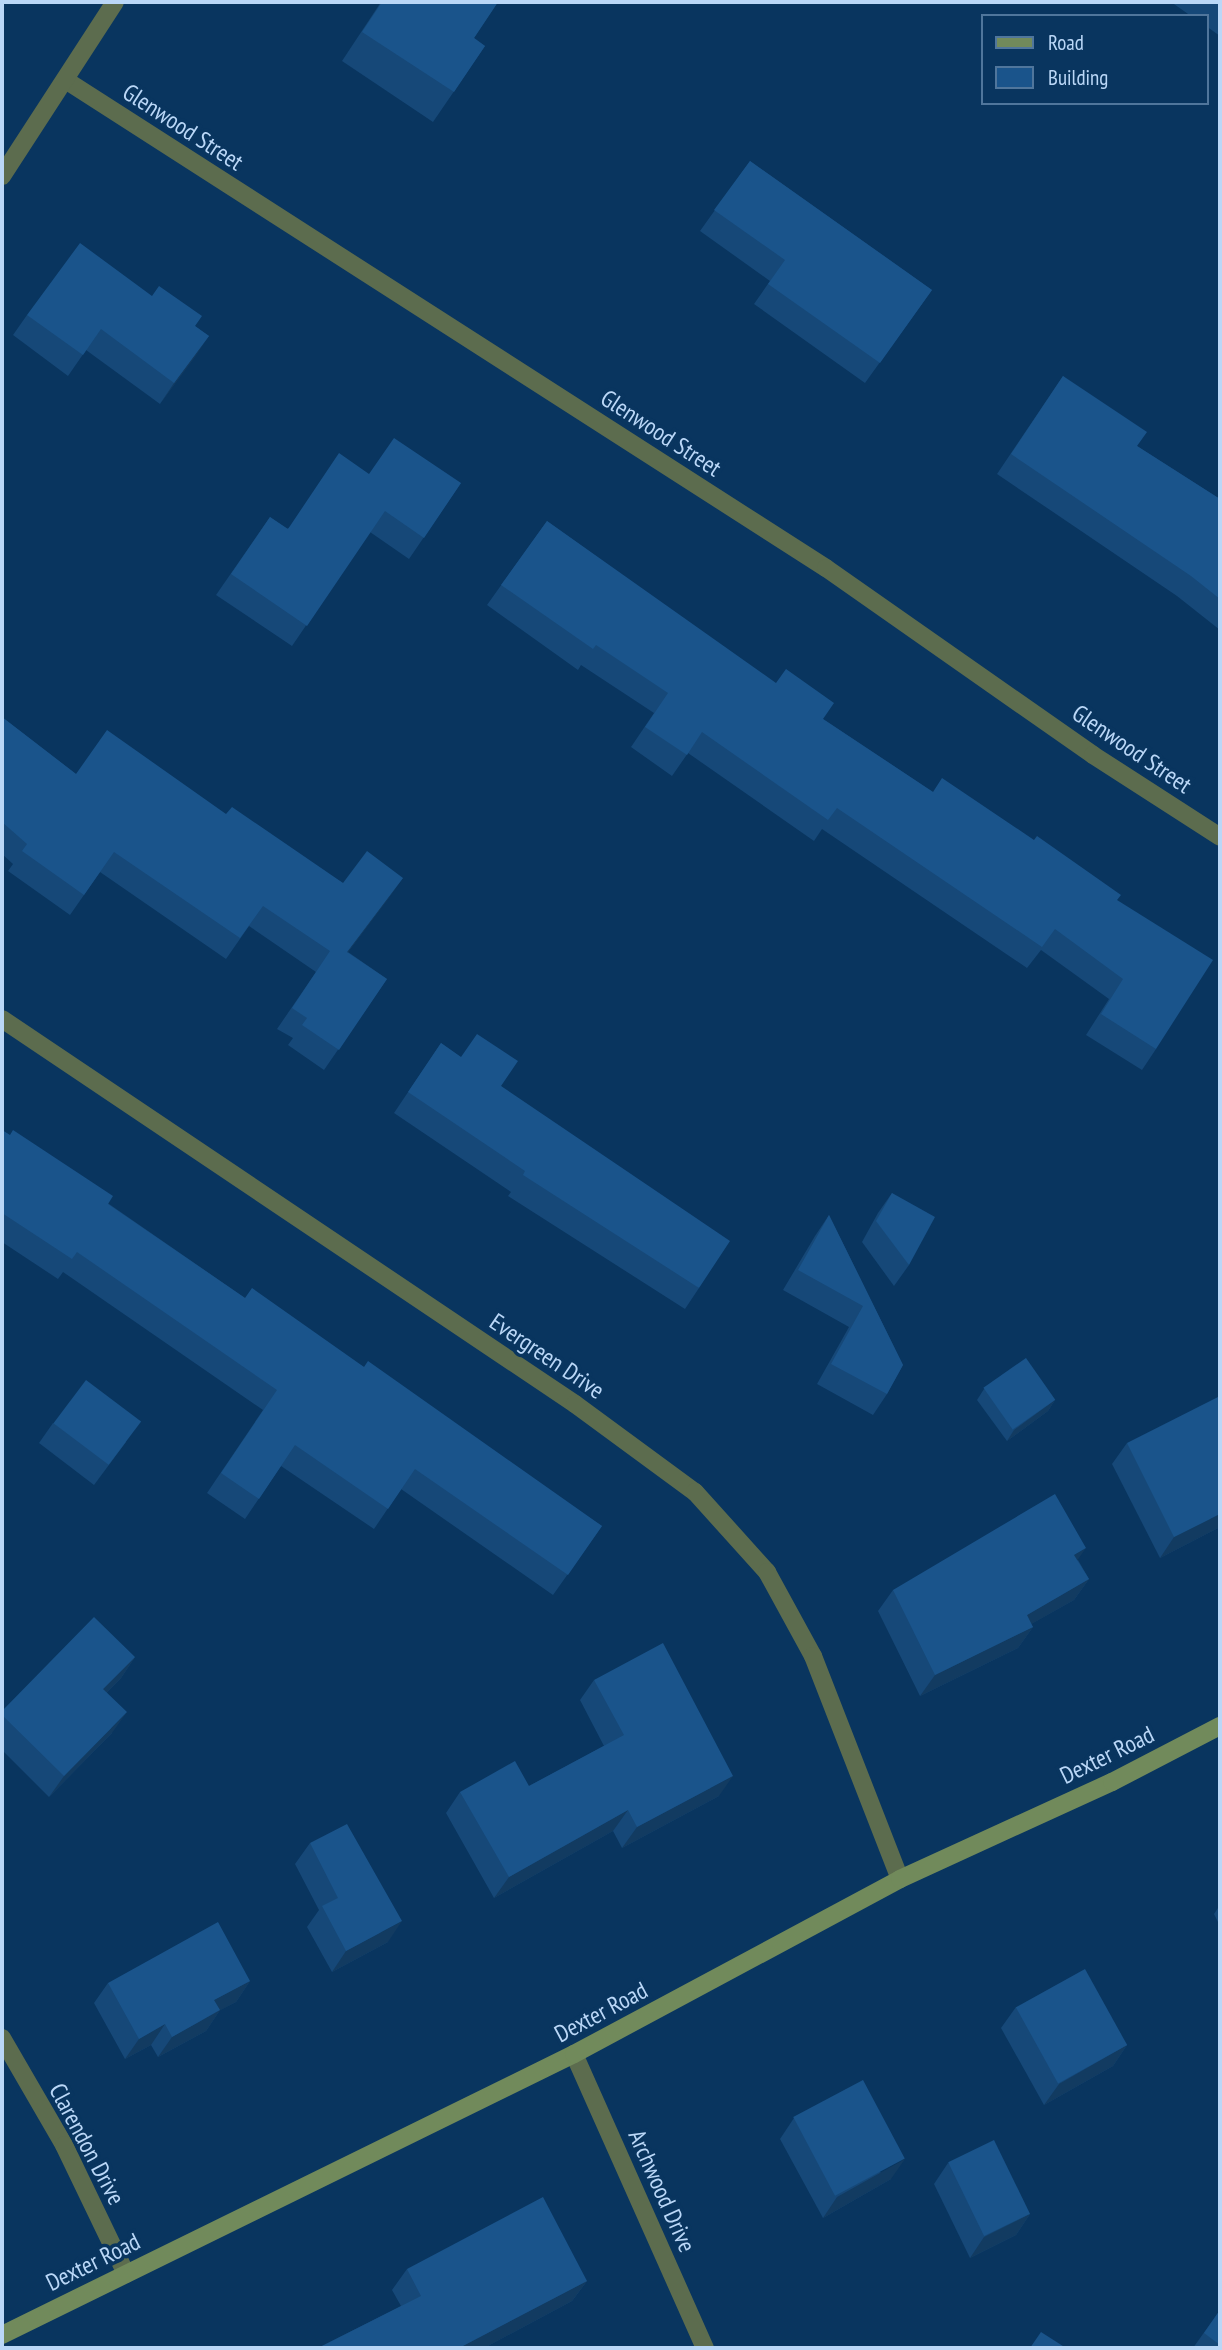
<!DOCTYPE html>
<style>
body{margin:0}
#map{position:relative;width:1222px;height:2350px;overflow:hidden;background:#09355f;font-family:"PT Sans Narrow",sans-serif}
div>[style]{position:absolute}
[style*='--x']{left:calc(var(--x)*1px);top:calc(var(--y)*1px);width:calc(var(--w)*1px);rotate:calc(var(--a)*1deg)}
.minor>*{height:18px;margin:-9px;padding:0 9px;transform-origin:9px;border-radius:9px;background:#5c6c4e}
.secondary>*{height:18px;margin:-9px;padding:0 9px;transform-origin:9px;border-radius:9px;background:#718a5b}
.wall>*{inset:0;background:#164878}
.shaded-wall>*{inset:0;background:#123b61}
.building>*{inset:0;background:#1a548b;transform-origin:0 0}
span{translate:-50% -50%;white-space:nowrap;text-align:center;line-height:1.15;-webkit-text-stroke:7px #09355f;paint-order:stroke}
.street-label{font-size:24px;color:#bad7f7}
.frame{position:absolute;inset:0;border:4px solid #bad7f7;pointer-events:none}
.legend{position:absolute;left:981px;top:14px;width:228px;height:91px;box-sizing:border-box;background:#09355f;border:2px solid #50769c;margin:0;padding:9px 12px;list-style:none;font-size:21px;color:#bad7f7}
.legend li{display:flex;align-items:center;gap:14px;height:35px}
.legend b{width:35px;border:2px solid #50769c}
</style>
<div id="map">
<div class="minor">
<i style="--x:67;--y:81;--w:902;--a:32.69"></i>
<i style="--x:826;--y:568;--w:326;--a:35"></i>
<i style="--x:1093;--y:755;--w:151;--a:32.8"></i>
<i style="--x:2;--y:176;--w:207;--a:-57"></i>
<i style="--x:2;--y:1019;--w:690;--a:33.9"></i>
<i style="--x:575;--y:1404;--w:149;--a:36.3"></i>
<i style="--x:695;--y:1492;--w:108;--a:48"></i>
<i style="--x:767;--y:1572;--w:96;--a:61.3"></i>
<i style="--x:813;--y:1656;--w:239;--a:68.7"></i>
<i style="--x:2;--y:2038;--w:124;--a:59.9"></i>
<i style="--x:64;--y:2145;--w:143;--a:64.3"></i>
<i style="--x:574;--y:2054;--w:322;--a:66"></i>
</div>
<div class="secondary">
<i style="--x:2;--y:2335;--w:637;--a:-26.16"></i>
<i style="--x:574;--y:2054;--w:370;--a:-28.2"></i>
<i style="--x:900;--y:1879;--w:233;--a:-24.6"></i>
<i style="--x:1112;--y:1782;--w:122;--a:-27.4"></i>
</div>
<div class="wall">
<i style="clip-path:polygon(381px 2px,498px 2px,474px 38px,485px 46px,433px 122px,342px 61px)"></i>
<i style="clip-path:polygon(1171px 2px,1220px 2px,1220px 36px,1206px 26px,1206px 16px,1191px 16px)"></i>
<i style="clip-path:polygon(750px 161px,932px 290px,865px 383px,754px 304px,770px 281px,700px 231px)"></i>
<i style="clip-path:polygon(152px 296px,209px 336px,160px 404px,86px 350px,68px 376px,13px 335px,27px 315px)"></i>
<i style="clip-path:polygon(1063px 376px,1137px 446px,1220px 499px,1220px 630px,1177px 596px,997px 474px)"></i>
<i style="clip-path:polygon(369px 474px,461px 483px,409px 559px,370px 532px,292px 646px,216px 595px,270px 517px,287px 529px)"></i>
<i style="clip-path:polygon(547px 521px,823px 719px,933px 792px,1117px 900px,1156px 1049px,1142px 1070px,1086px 1035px,1109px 999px,1041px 950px,1027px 968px,822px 829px,814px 841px,688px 753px,672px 776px,631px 747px,654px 713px,581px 665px,578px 670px,487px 605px)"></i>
<i style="clip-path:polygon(2px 717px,76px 774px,226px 814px,343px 883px,403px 878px,348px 952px,387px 979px,324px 1070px,288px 1045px,293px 1038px,277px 1029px,316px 972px,249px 926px,226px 959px,100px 872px,70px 915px,8px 871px,13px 864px,2px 854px)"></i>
<i style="clip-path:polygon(441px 1043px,501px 1086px,699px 1288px,685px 1309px,508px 1196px,511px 1192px,394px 1113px)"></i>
<i style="clip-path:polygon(2px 1130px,245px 1298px,364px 1367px,602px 1526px,553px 1595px,401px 1489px,374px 1529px,281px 1466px,245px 1519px,207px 1493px,263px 1410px,63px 1272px,58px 1279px,2px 1242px)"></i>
<i style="clip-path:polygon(892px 1193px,909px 1265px,894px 1286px,862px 1242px,878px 1213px)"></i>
<i style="clip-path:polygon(829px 1215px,903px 1365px,887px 1394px,873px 1415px,817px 1384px,849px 1327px,783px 1290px,815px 1236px)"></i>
<i style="clip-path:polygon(984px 1389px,1055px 1400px,1048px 1411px,1007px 1441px,977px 1400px)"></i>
<i style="clip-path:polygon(53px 1423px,126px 1442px,94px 1485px,39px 1443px)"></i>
<i style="clip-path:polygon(1127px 1443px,1220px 1527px,1160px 1558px,1112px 1464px)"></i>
<i style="clip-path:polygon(1078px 1560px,1089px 1579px,1074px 1600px,1031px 1624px,1033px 1627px,1018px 1648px,920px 1696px,878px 1611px,893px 1590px)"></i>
<i style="clip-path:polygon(135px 1657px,121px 1678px,107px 1692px,112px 1733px,49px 1797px,2px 1750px,2px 1711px)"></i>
<i style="clip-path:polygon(594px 1680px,719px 1796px,622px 1848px,613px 1831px,494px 1898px,446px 1813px,460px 1792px,529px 1786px,604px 1746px,580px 1700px)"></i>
<i style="clip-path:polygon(310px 1843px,388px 1942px,332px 1972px,307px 1927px,319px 1910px,295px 1864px)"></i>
<i style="clip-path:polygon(1220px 1905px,1220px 1926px,1214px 1914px)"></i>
<i style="clip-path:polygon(250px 1981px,236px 2002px,220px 2010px,206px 2031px,158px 2057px,151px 2045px,125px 2059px,94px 2003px,108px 1983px)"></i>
<i style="clip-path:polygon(1016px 2007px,1127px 2045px,1113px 2066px,1044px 2105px,1001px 2028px)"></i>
<i style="clip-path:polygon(794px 2118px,891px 2179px,823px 2218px,780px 2139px)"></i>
<i style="clip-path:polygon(948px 2163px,1030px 2214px,1016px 2235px,970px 2258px,934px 2184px)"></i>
<i style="clip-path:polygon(407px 2269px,587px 2281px,572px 2301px,484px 2348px,318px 2348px,401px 2306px,392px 2290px)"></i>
<i style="clip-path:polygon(1220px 2310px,1220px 2348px,1193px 2348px)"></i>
</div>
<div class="shaded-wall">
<i style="clip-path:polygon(209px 336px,195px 357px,160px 404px,174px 383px)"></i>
<i style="clip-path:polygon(403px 878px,389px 898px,333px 972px,347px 952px)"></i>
<i style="clip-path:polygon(1055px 1400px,1048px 1411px,1007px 1441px,1014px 1430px)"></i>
<i style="clip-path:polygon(1220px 1514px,1220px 1527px,1160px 1558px,1174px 1537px)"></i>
<i style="clip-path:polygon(1086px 1548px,1072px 1568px,1074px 1555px)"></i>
<i style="clip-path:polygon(1089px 1579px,1074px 1600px,1012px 1635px,1027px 1615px)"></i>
<i style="clip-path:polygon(1033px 1627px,1018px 1648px,920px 1696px,935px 1675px)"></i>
<i style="clip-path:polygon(135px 1657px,121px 1678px,89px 1710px,103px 1689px)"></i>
<i style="clip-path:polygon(127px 1712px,112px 1733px,49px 1797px,64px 1776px)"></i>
<i style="clip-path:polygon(733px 1776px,719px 1796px,622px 1848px,637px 1827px)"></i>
<i style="clip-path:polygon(628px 1810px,613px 1831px,494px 1898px,509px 1877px)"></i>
<i style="clip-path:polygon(402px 1921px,388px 1942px,332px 1972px,346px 1951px)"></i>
<i style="clip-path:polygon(250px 1981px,236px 2002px,200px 2021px,214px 2000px)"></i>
<i style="clip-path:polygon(220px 2010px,206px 2031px,158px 2057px,172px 2037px)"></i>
<i style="clip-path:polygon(165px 2024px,151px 2045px,125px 2059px,139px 2039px)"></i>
<i style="clip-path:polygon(1127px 2045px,1113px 2066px,1044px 2105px,1059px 2084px)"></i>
<i style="clip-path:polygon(905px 2159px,891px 2179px,823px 2218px,837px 2197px)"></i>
<i style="clip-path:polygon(1030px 2214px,1016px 2235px,970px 2258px,984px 2237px)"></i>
<i style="clip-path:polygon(587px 2281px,572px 2301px,484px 2348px,459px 2348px)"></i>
</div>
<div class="building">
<i style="clip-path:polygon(382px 2px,498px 2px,474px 38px,485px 46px,454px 92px,362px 32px)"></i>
<i style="clip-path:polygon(750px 161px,932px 290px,880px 363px,768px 284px,785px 260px,714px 210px)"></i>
<i style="clip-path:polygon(80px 243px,152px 296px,159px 286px,202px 316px,195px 326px,209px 336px,174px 383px,101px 329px,83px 355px,27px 315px)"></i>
<i style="clip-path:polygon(1063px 376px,1147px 432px,1137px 446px,1220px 499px,1220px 599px,1191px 576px,1011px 454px)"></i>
<i style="clip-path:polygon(394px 438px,461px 483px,424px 538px,385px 511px,307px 626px,231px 574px,270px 517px,288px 529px,339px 453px,369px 474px)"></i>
<i style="clip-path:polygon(547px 521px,776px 683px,786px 669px,834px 703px,823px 719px,933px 792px,942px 778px,1034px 840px,1037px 836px,1121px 895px,1117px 900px,1213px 960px,1156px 1049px,1101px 1014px,1123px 979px,1055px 929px,1042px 947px,837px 808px,828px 820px,702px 732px,687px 755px,645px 727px,668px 693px,596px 645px,593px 649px,501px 585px)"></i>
<i style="clip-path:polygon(2px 717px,76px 774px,107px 730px,226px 814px,232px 807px,343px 883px,367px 851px,403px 878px,347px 952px,387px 979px,339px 1050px,302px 1025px,307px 1018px,292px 1008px,330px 951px,263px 906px,240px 938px,114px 852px,84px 895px,22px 851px,27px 844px,2px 822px)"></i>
<i style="clip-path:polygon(477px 1034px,518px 1061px,501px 1086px,730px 1241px,699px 1288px,523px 1175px,525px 1171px,408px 1092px,441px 1043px,461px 1057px)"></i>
<i style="clip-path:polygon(2px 1130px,10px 1135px,13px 1130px,113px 1196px,108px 1204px,245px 1298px,252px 1288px,364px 1367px,368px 1361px,602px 1526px,568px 1575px,415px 1469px,388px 1509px,295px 1445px,259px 1499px,221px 1473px,277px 1390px,77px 1252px,72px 1259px,2px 1213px)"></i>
<i style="clip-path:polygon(892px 1193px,935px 1217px,909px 1265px,876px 1221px)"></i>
<i style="clip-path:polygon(829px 1215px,903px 1365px,887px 1394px,831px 1364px,863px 1306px,798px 1270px)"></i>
<i style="left:1026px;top:1358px;width:51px;height:52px;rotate:55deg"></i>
<i style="left:86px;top:1380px;width:69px;height:54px;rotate:37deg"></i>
<i style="clip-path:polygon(1220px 1396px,1220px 1514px,1174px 1537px,1127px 1443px)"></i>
<i style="clip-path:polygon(1055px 1494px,1086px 1548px,1074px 1555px,1089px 1579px,1027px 1615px,1033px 1627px,935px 1675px,893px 1590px)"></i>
<i style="clip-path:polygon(94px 1617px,135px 1657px,103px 1689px,127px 1712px,64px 1776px,2px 1715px,2px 1711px)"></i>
<i style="clip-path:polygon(663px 1643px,733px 1776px,637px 1827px,628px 1810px,509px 1877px,460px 1792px,515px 1761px,529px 1786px,624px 1735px,594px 1680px)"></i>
<i style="clip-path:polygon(347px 1824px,402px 1921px,346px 1951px,322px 1906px,338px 1898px,310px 1843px)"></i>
<i style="clip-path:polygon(218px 1922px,250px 1981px,214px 2000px,220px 2010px,172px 2037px,165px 2024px,139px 2039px,108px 1983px)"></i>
<i style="left:1085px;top:1969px;width:87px;height:79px;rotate:61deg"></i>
<i style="left:863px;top:2080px;width:89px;height:79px;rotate:62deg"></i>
<i style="left:994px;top:2140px;width:82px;height:51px;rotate:64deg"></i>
<i style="clip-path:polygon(543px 2197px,587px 2281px,459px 2348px,318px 2348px,421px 2296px,407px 2269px)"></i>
<i style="clip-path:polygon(1220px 2310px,1220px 2345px,1204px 2333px)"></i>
<i style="clip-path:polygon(1041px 2332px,1066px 2348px,1030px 2348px)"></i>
</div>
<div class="street-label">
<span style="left:183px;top:127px;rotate:33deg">Glenwood Street</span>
<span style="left:661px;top:433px;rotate:33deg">Glenwood Street</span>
<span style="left:1132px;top:749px;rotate:34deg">Glenwood Street</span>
<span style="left:547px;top:1356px;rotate:34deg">Evergreen Drive</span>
<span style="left:1107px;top:1755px;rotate:-26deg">Dexter Road</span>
<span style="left:601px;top:2012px;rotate:-28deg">Dexter Road</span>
<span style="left:87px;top:2144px;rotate:62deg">Clarendon Drive</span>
<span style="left:662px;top:2191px;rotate:66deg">Archwood Drive</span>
<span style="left:93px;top:2262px;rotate:-26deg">Dexter Road</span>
</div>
<div class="frame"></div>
<ul class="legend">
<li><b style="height:9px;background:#718a5b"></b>Road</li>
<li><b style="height:19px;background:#1a548b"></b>Building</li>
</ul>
</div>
